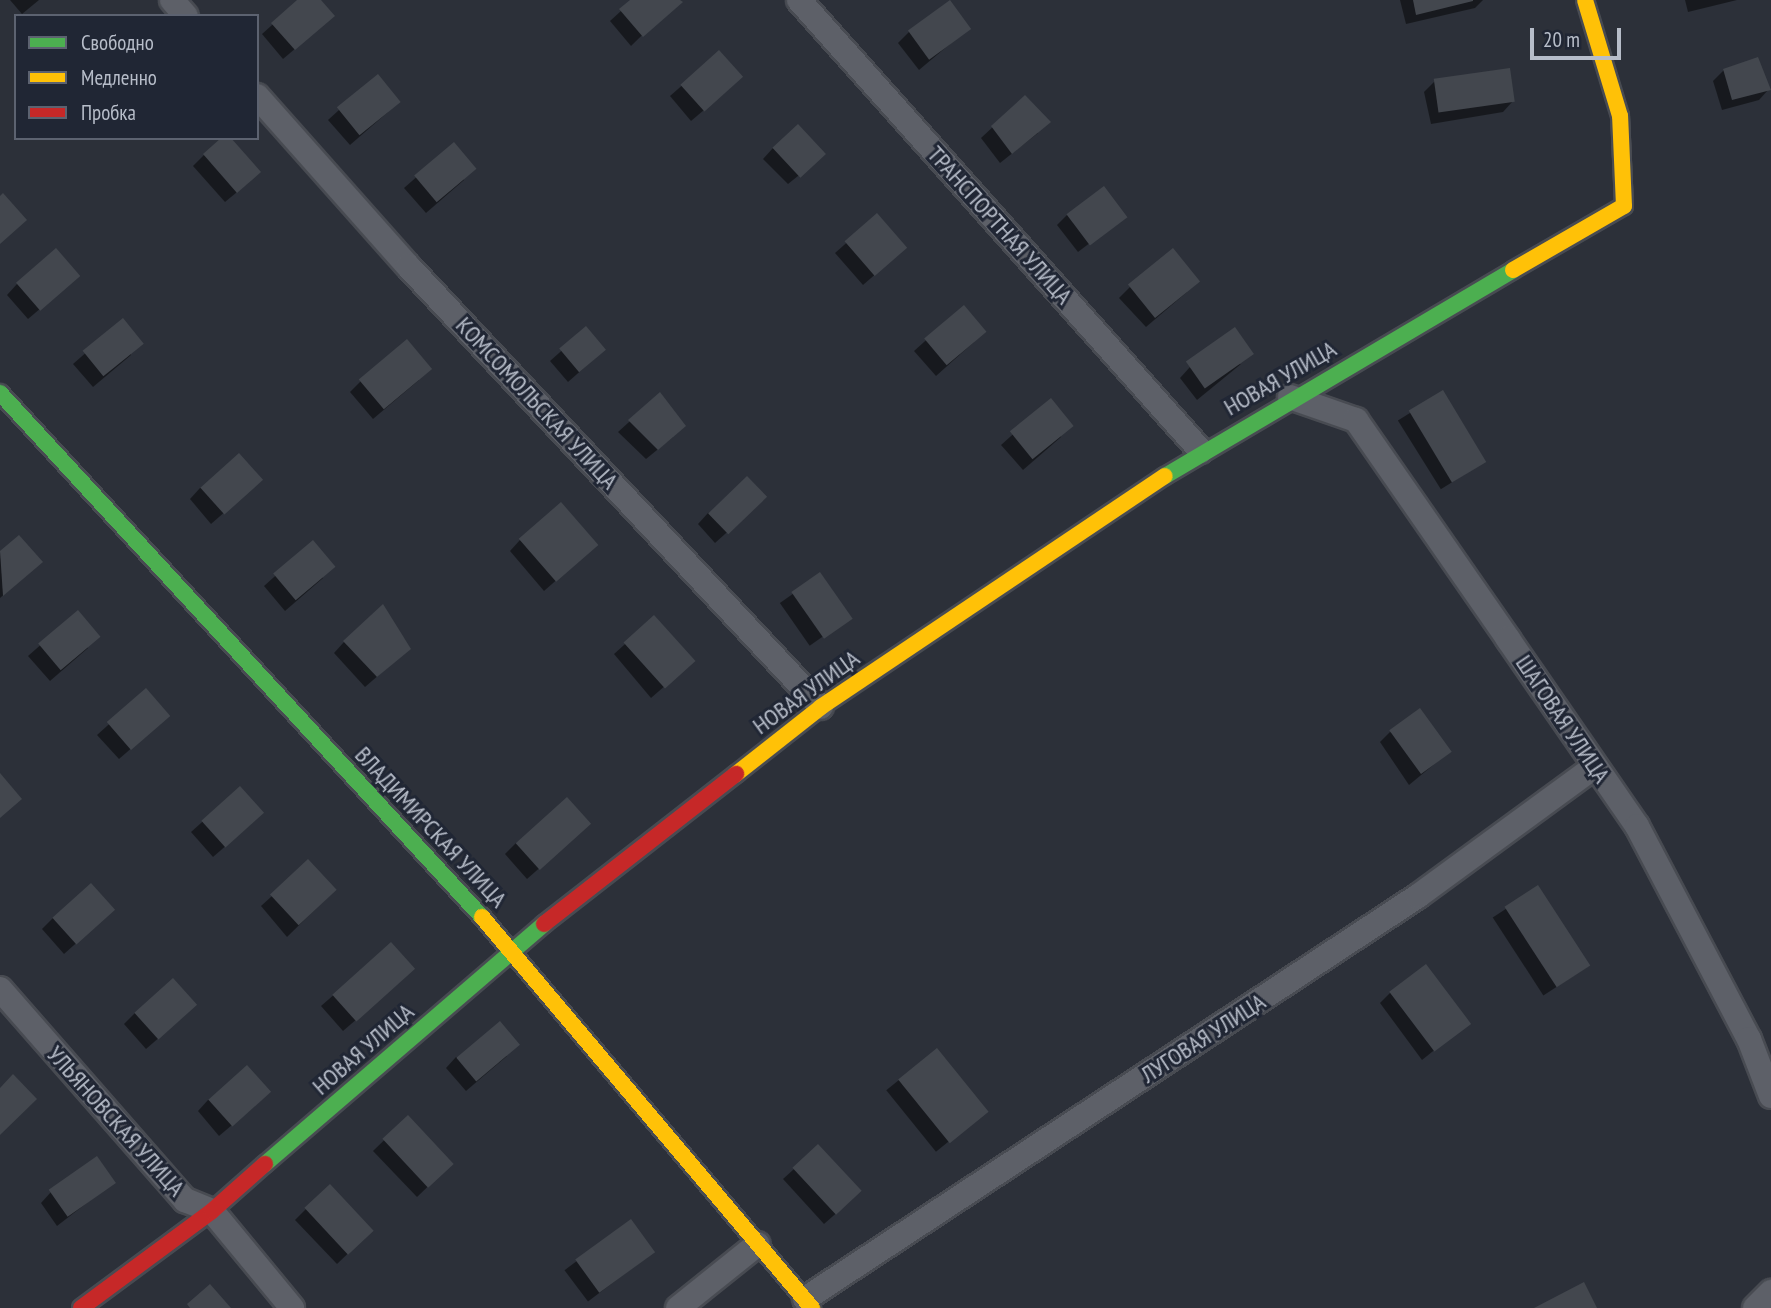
<!DOCTYPE html>
<meta charset="utf-8">
<style>
body{margin:0}
#map{position:relative;width:1771px;height:1308px;overflow:hidden;background:#2c3039;font-family:"PT Sans Narrow",sans-serif}
div>[style]{position:absolute}
[style*='--x']{left:calc(var(--x)*1px);top:calc(var(--y)*1px);width:calc(var(--w)*1px);rotate:calc(var(--a)*1deg)}
.shadow>*{inset:0;background:#0007;transform-origin:0 0}
.building>*{inset:0;background:#43474e;transform-origin:0 0}
.roads{filter:drop-shadow(2px 0 #484b52) drop-shadow(-2px 0 #484b52) drop-shadow(0 2px #484b52) drop-shadow(0 -2px #484b52)}
.street>*{height:24px;margin:-12px;padding:0 12px;transform-origin:12px;border-radius:12px;background:#5d6068}
.fast>*{height:16px;margin:-8px;padding:0 8px;transform-origin:8px;border-radius:8px;background:#4caf50}
.slow>*{height:16px;margin:-8px;padding:0 8px;transform-origin:8px;border-radius:8px;background:#ffc107}
.jam>*{height:16px;margin:-8px;padding:0 8px;transform-origin:8px;border-radius:8px;background:#c62828}
span{translate:-50% -50%;white-space:nowrap;text-align:center;line-height:1.15;-webkit-text-stroke:6px #202634;paint-order:stroke}
.street-label{font-size:24px;color:#b7bdc9}
.legend{position:absolute;left:14px;top:14px;width:245px;height:126px;box-sizing:border-box;background:#202634;border:2px solid #5c6270;margin:0;padding:9px 12px;list-style:none;font-size:21px;color:#b7bdc9}
.legend li{display:flex;align-items:center;gap:14px;height:35px}
.legend b{width:35px;border:2px solid #5c6270}
.scale{position:absolute;left:1530px;top:28px;width:91px;height:32px;box-sizing:border-box;border:4px solid #b7bdc9;border-top:0;padding-left:9px;font-size:21px;line-height:24px;white-space:nowrap;color:#b7bdc9;-webkit-text-stroke:5px #202634;paint-order:stroke}
</style>
<div id="map">
<div class="shadow">
<i style="clip-path:polygon(10px 0,39px 0,22px 14px)"></i>
<i style="clip-path:polygon(300px 0,319px 0,322px 26px,283px 59px,262px 34px)"></i>
<i style="clip-path:polygon(633px 0,678px 0,631px 46px,610px 21px)"></i>
<i style="clip-path:polygon(1400px 0,1483px 0,1475px 8px,1406px 24px)"></i>
<i style="clip-path:polygon(1685px 0,1737px 0,1688px 12px)"></i>
<i style="clip-path:polygon(969px 28px,919px 70px,898px 43px,909px 32px)"></i>
<i style="clip-path:polygon(719px 53px,730px 88px,691px 121px,670px 96px)"></i>
<i style="clip-path:polygon(1724px 70px,1769px 89px,1759px 100px,1722px 110px,1713px 81px)"></i>
<i style="clip-path:polygon(1435px 81px,1513px 101px,1503px 112px,1431px 124px,1424px 92px)"></i>
<i style="clip-path:polygon(1025px 97px,1038px 133px,1000px 163px,981px 138px)"></i>
<i style="clip-path:polygon(339px 110px,388px 112px,350px 145px,328px 120px)"></i>
<i style="clip-path:polygon(453px 145px,464px 180px,426px 213px,404px 188px)"></i>
<i style="clip-path:polygon(773px 148px,813px 164px,788px 184px,763px 159px)"></i>
<i style="clip-path:polygon(204px 155px,248px 183px,225px 202px,193px 166px)"></i>
<i style="clip-path:polygon(1068px 214px,1124px 217px,1078px 252px,1057px 225px)"></i>
<i style="clip-path:polygon(877px 216px,894px 258px,863px 285px,835px 253px)"></i>
<i style="clip-path:polygon(17px 284px,67px 286px,28px 319px,7px 295px)"></i>
<i style="clip-path:polygon(1130px 287px,1187px 292px,1146px 327px,1119px 298px)"></i>
<i style="clip-path:polygon(963px 307px,974px 342px,936px 376px,914px 351px)"></i>
<i style="clip-path:polygon(122px 321px,131px 355px,93px 387px,73px 364px)"></i>
<i style="clip-path:polygon(586px 329px,593px 360px,568px 382px,550px 361px)"></i>
<i style="clip-path:polygon(1241px 364px,1197px 400px,1180px 378px,1190px 367px)"></i>
<i style="clip-path:polygon(419px 380px,373px 419px,350px 392px,361px 381px)"></i>
<i style="left:1442px;top:393px;width:81px;height:52px;rotate:58deg"></i>
<i style="clip-path:polygon(660px 394px,673px 437px,646px 459px,618px 432px)"></i>
<i style="clip-path:polygon(1050px 401px,1061px 437px,1023px 470px,1001px 445px)"></i>
<i style="clip-path:polygon(200px 488px,250px 490px,211px 524px,190px 499px)"></i>
<i style="clip-path:polygon(754px 508px,715px 543px,698px 524px,708px 513px)"></i>
<i style="clip-path:polygon(19px 537px,30px 572px,0 598px,0 553px)"></i>
<i style="clip-path:polygon(520px 540px,585px 555px,544px 591px,510px 551px)"></i>
<i style="clip-path:polygon(312px 543px,323px 578px,285px 611px,264px 586px)"></i>
<i style="left:820px;top:575px;width:52px;height:49px;rotate:55deg"></i>
<i style="clip-path:polygon(77px 613px,88px 648px,50px 681px,28px 656px)"></i>
<i style="clip-path:polygon(654px 618px,682px 671px,651px 698px,614px 654px)"></i>
<i style="clip-path:polygon(344px 642px,409px 649px,365px 687px,334px 653px)"></i>
<i style="clip-path:polygon(146px 691px,157px 726px,119px 759px,97px 735px)"></i>
<i style="clip-path:polygon(1390px 732px,1449px 752px,1409px 785px,1380px 742px)"></i>
<i style="clip-path:polygon(240px 788px,251px 824px,213px 857px,191px 832px)"></i>
<i style="clip-path:polygon(578px 834px,527px 879px,505px 854px,516px 843px)"></i>
<i style="left:1538px;top:888px;width:93px;height:54px;rotate:57deg"></i>
<i style="clip-path:polygon(335px 890px,287px 937px,261px 906px,272px 896px)"></i>
<i style="clip-path:polygon(53px 918px,102px 920px,64px 954px,42px 929px)"></i>
<i style="clip-path:polygon(391px 945px,402px 980px,343px 1031px,321px 1006px)"></i>
<i style="clip-path:polygon(1391px 992px,1468px 1023px,1422px 1060px,1380px 1003px)"></i>
<i style="clip-path:polygon(135px 1013px,184px 1016px,146px 1049px,124px 1024px)"></i>
<i style="left:936px;top:1050px;width:79px;height:64px;rotate:51deg"></i>
<i style="clip-path:polygon(507px 1056px,466px 1091px,446px 1068px,456px 1057px)"></i>
<i style="clip-path:polygon(208px 1100px,258px 1103px,219px 1136px,198px 1111px)"></i>
<i style="clip-path:polygon(408px 1117px,441px 1174px,417px 1197px,373px 1151px)"></i>
<i style="clip-path:polygon(794px 1169px,849px 1202px,824px 1224px,783px 1179px)"></i>
<i style="clip-path:polygon(114px 1182px,57px 1226px,41px 1203px,51px 1192px)"></i>
<i style="clip-path:polygon(306px 1209px,361px 1241px,337px 1264px,295px 1220px)"></i>
<i style="left:630px;top:1221px;width:39px;height:82px;rotate:53deg"></i>
</div>
<div class="building">
<i style="clip-path:polygon(297px 0,321px 0,335px 16px,295px 50px,271px 23px)"></i>
<i style="clip-path:polygon(630px 0,680px 0,683px 2px,643px 37px,619px 9px)"></i>
<i style="left:950px;top:0;width:36px;height:52px;rotate:54deg"></i>
<i style="clip-path:polygon(1413px 0,1473px 0,1473px 1px,1416px 15px)"></i>
<i style="left:719px;top:50px;width:36px;height:52px;rotate:48deg"></i>
<i style="clip-path:polygon(1758px 57px,1771px 90px,1732px 100px,1723px 69px)"></i>
<i style="left:1510px;top:68px;width:34px;height:77px;rotate:82deg"></i>
<i style="left:378px;top:74px;width:36px;height:53px;rotate:51deg"></i>
<i style="clip-path:polygon(1025px 95px,1051px 122px,1012px 154px,991px 126px)"></i>
<i style="left:798px;top:124px;width:41px;height:35px;rotate:47deg"></i>
<i style="clip-path:polygon(221px 138px,231px 138px,261px 172px,237px 193px,203px 154px)"></i>
<i style="left:454px;top:142px;width:35px;height:52px;rotate:50deg"></i>
<i style="left:1104px;top:186px;width:39px;height:47px;rotate:53deg"></i>
<i style="clip-path:polygon(3px 193px,27px 220px,0 244px,0 196px)"></i>
<i style="left:877px;top:213px;width:46px;height:43px;rotate:49deg"></i>
<i style="left:56px;top:248px;width:37px;height:53px;rotate:49deg"></i>
<i style="left:1173px;top:248px;width:43px;height:58px;rotate:51deg"></i>
<i style="left:964px;top:305px;width:35px;height:52px;rotate:50deg"></i>
<i style="left:123px;top:318px;width:33px;height:52px;rotate:51deg"></i>
<i style="left:586px;top:326px;width:31px;height:35px;rotate:50deg"></i>
<i style="left:1235px;top:327px;width:33px;height:60px;rotate:55deg"></i>
<i style="left:407px;top:339px;width:39px;height:63px;rotate:50deg"></i>
<i style="left:1443px;top:390px;width:84px;height:40px;rotate:59deg"></i>
<i style="clip-path:polygon(660px 392px,686px 426px,658px 450px,628px 420px)"></i>
<i style="left:1051px;top:398px;width:36px;height:53px;rotate:51deg"></i>
<i style="left:239px;top:453px;width:36px;height:52px;rotate:48deg"></i>
<i style="left:747px;top:476px;width:29px;height:54px;rotate:46deg"></i>
<i style="left:561px;top:502px;width:57px;height:56px;rotate:49deg"></i>
<i style="clip-path:polygon(19px 535px,43px 562px,3px 596px,0 551px)"></i>
<i style="left:313px;top:540px;width:35px;height:52px;rotate:50deg"></i>
<i style="left:820px;top:572px;width:57px;height:35px;rotate:55deg"></i>
<i style="clip-path:polygon(383px 604px,411px 649px,377px 677px,343px 641px)"></i>
<i style="left:78px;top:610px;width:35px;height:52px;rotate:50deg"></i>
<i style="left:654px;top:615px;width:62px;height:41px;rotate:48deg"></i>
<i style="left:146px;top:688px;width:37px;height:52px;rotate:49deg"></i>
<i style="left:1420px;top:708px;width:54px;height:38px;rotate:54deg"></i>
<i style="clip-path:polygon(0 773px,22px 799px,0 818px)"></i>
<i style="left:240px;top:786px;width:36px;height:52px;rotate:48deg"></i>
<i style="left:567px;top:797px;width:36px;height:69px;rotate:48deg"></i>
<i style="left:308px;top:859px;width:42px;height:52px;rotate:47deg"></i>
<i style="left:91px;top:883px;width:36px;height:52px;rotate:48deg"></i>
<i style="left:1538px;top:885px;width:96px;height:40px;rotate:57deg"></i>
<i style="left:391px;top:942px;width:36px;height:79px;rotate:48deg"></i>
<i style="left:1426px;top:964px;width:75px;height:46px;rotate:53deg"></i>
<i style="left:173px;top:978px;width:36px;height:52px;rotate:48deg"></i>
<i style="left:500px;top:1021px;width:31px;height:57px;rotate:50deg"></i>
<i style="left:937px;top:1048px;width:82px;height:50px;rotate:51deg"></i>
<i style="left:247px;top:1065px;width:36px;height:52px;rotate:48deg"></i>
<i style="clip-path:polygon(13px 1074px,37px 1099px,0 1135px,0 1088px)"></i>
<i style="left:408px;top:1115px;width:67px;height:35px;rotate:47deg"></i>
<i style="left:818px;top:1144px;width:64px;height:35px;rotate:47deg"></i>
<i style="left:97px;top:1156px;width:33px;height:59px;rotate:55deg"></i>
<i style="left:330px;top:1184px;width:64px;height:35px;rotate:47deg"></i>
<i style="left:631px;top:1219px;width:41px;height:69px;rotate:54deg"></i>
<i style="clip-path:polygon(1584px 1282px,1597px 1308px,1534px 1308px)"></i>
<i style="clip-path:polygon(210px 1284px,231px 1308px,190px 1308px,187px 1304px)"></i>
</div>
<div class="roads">
<div class="street">
<i style="--x:172;--y:0;--w:21;--a:49"></i>
<i style="--x:799;--y:0;--w:604;--a:48.29"></i>
<i style="--x:257;--y:96;--w:227;--a:48.4"></i>
<i style="--x:408;--y:266;--w:604;--a:46.88"></i>
<i style="--x:1290;--y:397;--w:70;--a:19.2"></i>
<i style="--x:1356;--y:420;--w:267;--a:55.2"></i>
<i style="--x:1508;--y:639;--w:227;--a:55.4"></i>
<i style="--x:1637;--y:826;--w:241;--a:62.3"></i>
<i style="--x:1749;--y:1039;--w:61;--a:68.9"></i>
<i style="--x:0;--y:989;--w:281;--a:48.8"></i>
<i style="--x:185;--y:1200;--w:29;--a:22"></i>
<i style="--x:212;--y:1211;--w:126;--a:50.5"></i>
<i style="--x:805;--y:1299;--w:734;--a:-33.32"></i>
<i style="--x:1418;--y:896;--w:218;--a:-36.2"></i>
<i style="--x:678;--y:1308;--w:102;--a:-38.7"></i>
<i style="--x:1755;--y:1308;--w:23;--a:-45"></i>
</div>
<div class="fast">
<i style="--x:0;--y:393;--w:712;--a:47.39"></i>
<i style="--x:1165;--y:476;--w:404;--a:-30.6"></i>
<i style="--x:265;--y:1164;--w:368;--a:-40.7"></i>
</div>
<div class="slow">
<i style="--x:1513;--y:270;--w:128;--a:-30"></i>
<i style="--x:1624;--y:206;--w:90;--a:-92.5"></i>
<i style="--x:1620;--y:116;--w:121;--a:-106.8"></i>
<i style="--x:736;--y:774;--w:108;--a:-38.2"></i>
<i style="--x:821;--y:707;--w:414;--a:-33.9"></i>
<i style="--x:482;--y:917;--w:512;--a:49.84"></i>
</div>
<div class="jam">
<i style="--x:544;--y:924;--w:244;--a:-38"></i>
<i style="--x:81;--y:1308;--w:163;--a:-36.5"></i>
<i style="--x:212;--y:1211;--w:71;--a:-41.6"></i>
</div>
</div>
<div class="street-label">
<span style="left:1000px;top:225px;rotate:48deg">ТРАНСПОРТНАЯ УЛИЦА</span>
<span style="left:1280px;top:378px;rotate:-30deg">НОВАЯ УЛИЦА</span>
<span style="left:537px;top:403px;rotate:47deg">КОМСОМОЛЬСКАЯ УЛИЦА</span>
<span style="left:806px;top:692px;rotate:-36deg">НОВАЯ УЛИЦА</span>
<span style="left:1563px;top:719px;rotate:56deg">ШАГОВАЯ УЛИЦА</span>
<span style="left:431px;top:827px;rotate:47deg">ВЛАДИМИРСКАЯ УЛИЦА</span>
<span style="left:1203px;top:1038px;rotate:-33deg">ЛУГОВАЯ УЛИЦА</span>
<span style="left:363px;top:1049px;rotate:-41deg">НОВАЯ УЛИЦА</span>
<span style="left:116px;top:1121px;rotate:48deg">УЛЬЯНОВСКАЯ УЛИЦА</span>
</div>
<ul class="legend">
<li><b style="height:9px;background:#4caf50"></b>Свободно</li>
<li><b style="height:9px;background:#ffc107"></b>Медленно</li>
<li><b style="height:9px;background:#c62828"></b>Пробка</li>
</ul>
<div class="scale">20 m</div>
</div>
